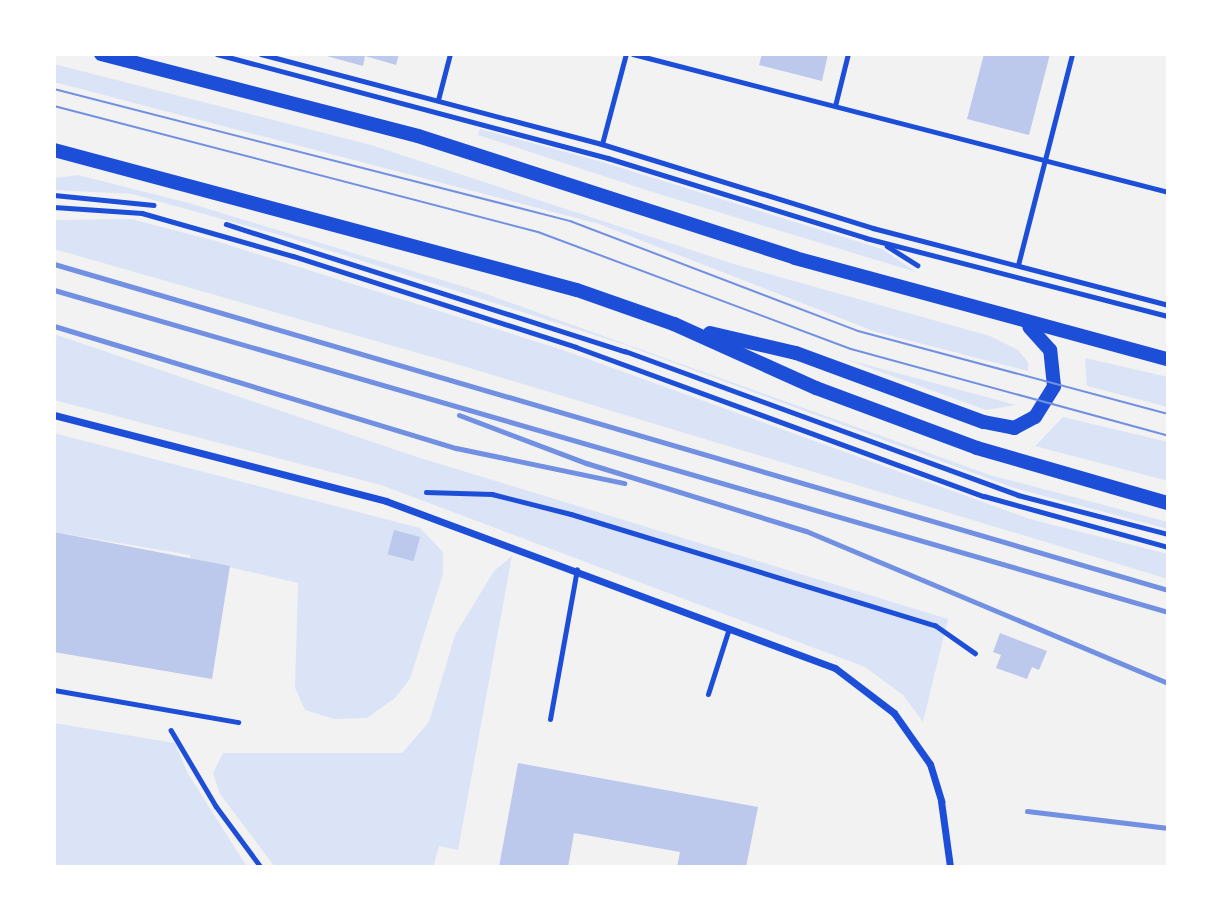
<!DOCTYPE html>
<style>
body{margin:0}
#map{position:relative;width:1222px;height:921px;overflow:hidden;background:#f2f2f2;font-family:Inter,sans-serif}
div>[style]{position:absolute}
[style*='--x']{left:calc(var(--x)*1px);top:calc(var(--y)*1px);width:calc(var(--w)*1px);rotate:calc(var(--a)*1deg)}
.green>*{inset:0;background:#dbe4f7}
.building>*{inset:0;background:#bdc9ec;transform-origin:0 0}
.path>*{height:4.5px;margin:-2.25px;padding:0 2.25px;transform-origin:2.25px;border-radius:2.25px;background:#1d4ed8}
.service>*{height:5px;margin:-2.5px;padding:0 2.5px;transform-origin:2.5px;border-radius:2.5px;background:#1d4ed8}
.minor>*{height:7px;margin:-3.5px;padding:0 3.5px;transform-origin:3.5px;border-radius:3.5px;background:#1d4ed8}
.secondary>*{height:14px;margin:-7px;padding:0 7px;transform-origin:7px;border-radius:7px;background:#1d4ed8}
.tram>*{height:2px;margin:-1px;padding:0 1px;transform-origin:1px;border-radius:1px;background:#7290e2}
.rail>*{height:5px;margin:-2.5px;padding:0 2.5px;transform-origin:2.5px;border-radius:2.5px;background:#7290e2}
span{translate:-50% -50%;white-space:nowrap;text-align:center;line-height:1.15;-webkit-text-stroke:5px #fff;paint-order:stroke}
.frame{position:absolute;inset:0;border:56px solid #fff;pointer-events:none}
</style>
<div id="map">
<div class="green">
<i style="clip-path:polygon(54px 64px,371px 145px,734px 264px,990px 336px,1018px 350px,1028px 362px,1028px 371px,876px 332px,599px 224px,54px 82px)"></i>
<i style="clip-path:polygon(480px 129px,599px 161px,882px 249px,916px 272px,649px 191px,478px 135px)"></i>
<i style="clip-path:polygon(78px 175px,189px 203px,478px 291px,990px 475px,1168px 522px,1168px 529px,1014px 488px,623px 344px,287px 237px,132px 194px,54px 190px,54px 178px)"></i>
<i style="clip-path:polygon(131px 219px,216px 241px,563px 350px,1030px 519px,1168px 554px,1168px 579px,453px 363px,54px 249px,54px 220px)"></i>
<i style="clip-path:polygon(54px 334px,417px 457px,948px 619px,923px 722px,903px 695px,865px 667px,381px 485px,54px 400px)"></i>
<i style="clip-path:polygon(1085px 358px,1168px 377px,1168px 407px,1087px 386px)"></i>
<i style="clip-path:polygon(845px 359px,1016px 405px,986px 410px)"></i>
<i style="clip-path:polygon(1063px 417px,1168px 442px,1168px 481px,1035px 446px)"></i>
<i style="clip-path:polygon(54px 433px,420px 528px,443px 552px,443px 574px,410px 679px,395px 698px,367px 718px,334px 719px,305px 710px,295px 688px,298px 583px,190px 558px,190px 555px,54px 532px)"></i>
<i style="clip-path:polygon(512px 556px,458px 850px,439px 846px,433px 867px,275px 867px,220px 794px,213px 773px,223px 753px,402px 753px,429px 722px,455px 635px,494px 571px)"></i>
<i style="clip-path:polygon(54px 723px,175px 743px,187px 772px,247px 867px,54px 867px)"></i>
</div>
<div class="building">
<i style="clip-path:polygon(399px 54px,396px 65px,365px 56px,363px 66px,323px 55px)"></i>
<i style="clip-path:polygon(762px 54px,828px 54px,822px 81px,759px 65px)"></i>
<i style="clip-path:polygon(984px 54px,1050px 54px,1029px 135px,967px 119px)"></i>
<i style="left:394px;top:530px;width:27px;height:25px;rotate:15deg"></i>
<i style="clip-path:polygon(54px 532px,230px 566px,212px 679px,54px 652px)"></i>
<i style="clip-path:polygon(1000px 633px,1047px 651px,1039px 670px,1032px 667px,1027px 679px,996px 668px,1001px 655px,993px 652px)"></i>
<i style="clip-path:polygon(518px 763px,758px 807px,746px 867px,677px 867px,680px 852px,574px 833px,568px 867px,499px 867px)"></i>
</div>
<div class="path">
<i style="--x:217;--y:54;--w:405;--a:14.9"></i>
<i style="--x:608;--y:158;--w:270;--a:17.2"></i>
<i style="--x:866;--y:238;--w:312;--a:14.5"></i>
<i style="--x:261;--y:54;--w:353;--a:14.8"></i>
<i style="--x:602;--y:144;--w:284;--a:17.2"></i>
<i style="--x:873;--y:228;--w:305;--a:14.6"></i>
<i style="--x:633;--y:54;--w:553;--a:14.46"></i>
<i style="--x:438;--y:100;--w:48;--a:-75.4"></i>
<i style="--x:835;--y:106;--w:54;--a:-76"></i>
<i style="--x:602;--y:144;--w:93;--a:-75.1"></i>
<i style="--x:54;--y:195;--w:100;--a:5.7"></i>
<i style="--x:54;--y:207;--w:88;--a:3.9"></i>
<i style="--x:142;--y:213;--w:157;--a:15.9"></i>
<i style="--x:293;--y:256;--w:297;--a:17.8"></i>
<i style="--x:576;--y:347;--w:434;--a:20.1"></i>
<i style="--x:984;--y:496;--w:191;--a:15.5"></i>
<i style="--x:226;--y:224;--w:419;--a:17.7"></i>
<i style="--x:625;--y:351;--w:419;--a:20.1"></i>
<i style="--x:1018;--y:495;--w:155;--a:14.6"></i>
<i style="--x:887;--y:246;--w:36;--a:32"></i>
<i style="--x:1018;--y:265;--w:218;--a:-75.6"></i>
<i style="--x:426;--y:492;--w:66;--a:1.7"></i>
<i style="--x:492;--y:494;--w:81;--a:14.2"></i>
<i style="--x:571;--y:514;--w:381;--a:17"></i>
<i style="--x:935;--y:625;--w:49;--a:35"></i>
<i style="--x:171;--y:730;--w:88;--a:59.4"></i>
<i style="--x:216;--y:806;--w:76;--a:53.6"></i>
</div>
<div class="service">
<i style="--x:54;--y:690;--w:187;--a:9.9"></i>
<i style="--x:708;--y:694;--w:69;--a:-72.3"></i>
<i style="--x:550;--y:719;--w:152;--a:-79.8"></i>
</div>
<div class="minor">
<i style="--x:54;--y:415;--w:343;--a:14.5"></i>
<i style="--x:386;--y:501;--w:479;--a:20.4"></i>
<i style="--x:835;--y:668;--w:74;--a:37.3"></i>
<i style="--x:894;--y:713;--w:62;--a:54.8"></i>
<i style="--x:930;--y:764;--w:39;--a:73"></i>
<i style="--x:941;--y:801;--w:67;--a:82.2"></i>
</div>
<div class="secondary">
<i style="--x:101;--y:54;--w:327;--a:14.5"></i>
<i style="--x:418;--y:136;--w:396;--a:17.9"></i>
<i style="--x:795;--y:258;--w:386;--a:15.2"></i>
<i style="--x:54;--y:150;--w:541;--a:14.99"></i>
<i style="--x:577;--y:290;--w:103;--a:19.3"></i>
<i style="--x:674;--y:324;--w:156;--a:24.3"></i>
<i style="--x:816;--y:388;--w:172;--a:20.4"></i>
<i style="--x:977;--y:448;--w:199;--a:16.1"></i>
<i style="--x:710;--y:333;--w:88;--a:13.1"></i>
<i style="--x:796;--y:353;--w:200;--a:20.2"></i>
<i style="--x:984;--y:422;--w:31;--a:11"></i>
<i style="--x:1014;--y:428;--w:24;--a:-28"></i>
<i style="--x:1035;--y:417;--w:36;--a:-58"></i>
<i style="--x:1054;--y:386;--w:36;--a:-96"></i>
<i style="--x:1050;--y:350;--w:31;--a:-132"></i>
</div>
<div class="tram">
<i style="--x:54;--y:89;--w:533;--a:14.35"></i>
<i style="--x:570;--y:221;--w:308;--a:20.9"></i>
<i style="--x:858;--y:331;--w:321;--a:15"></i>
<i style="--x:54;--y:106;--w:500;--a:14.59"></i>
<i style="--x:538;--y:232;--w:334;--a:20.5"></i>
<i style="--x:851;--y:349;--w:329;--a:15.3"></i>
</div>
<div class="rail">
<i style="--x:54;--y:264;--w:1161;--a:16.31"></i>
<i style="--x:54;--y:290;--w:1160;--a:16.12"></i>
<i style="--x:54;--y:326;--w:420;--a:16.9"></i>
<i style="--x:456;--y:448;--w:172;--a:11.8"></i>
<i style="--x:459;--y:415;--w:136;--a:20.7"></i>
<i style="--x:586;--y:463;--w:230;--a:17.2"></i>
<i style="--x:806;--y:531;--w:393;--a:22.8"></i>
<i style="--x:1027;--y:811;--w:142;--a:6.9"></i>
</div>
<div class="frame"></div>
</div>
